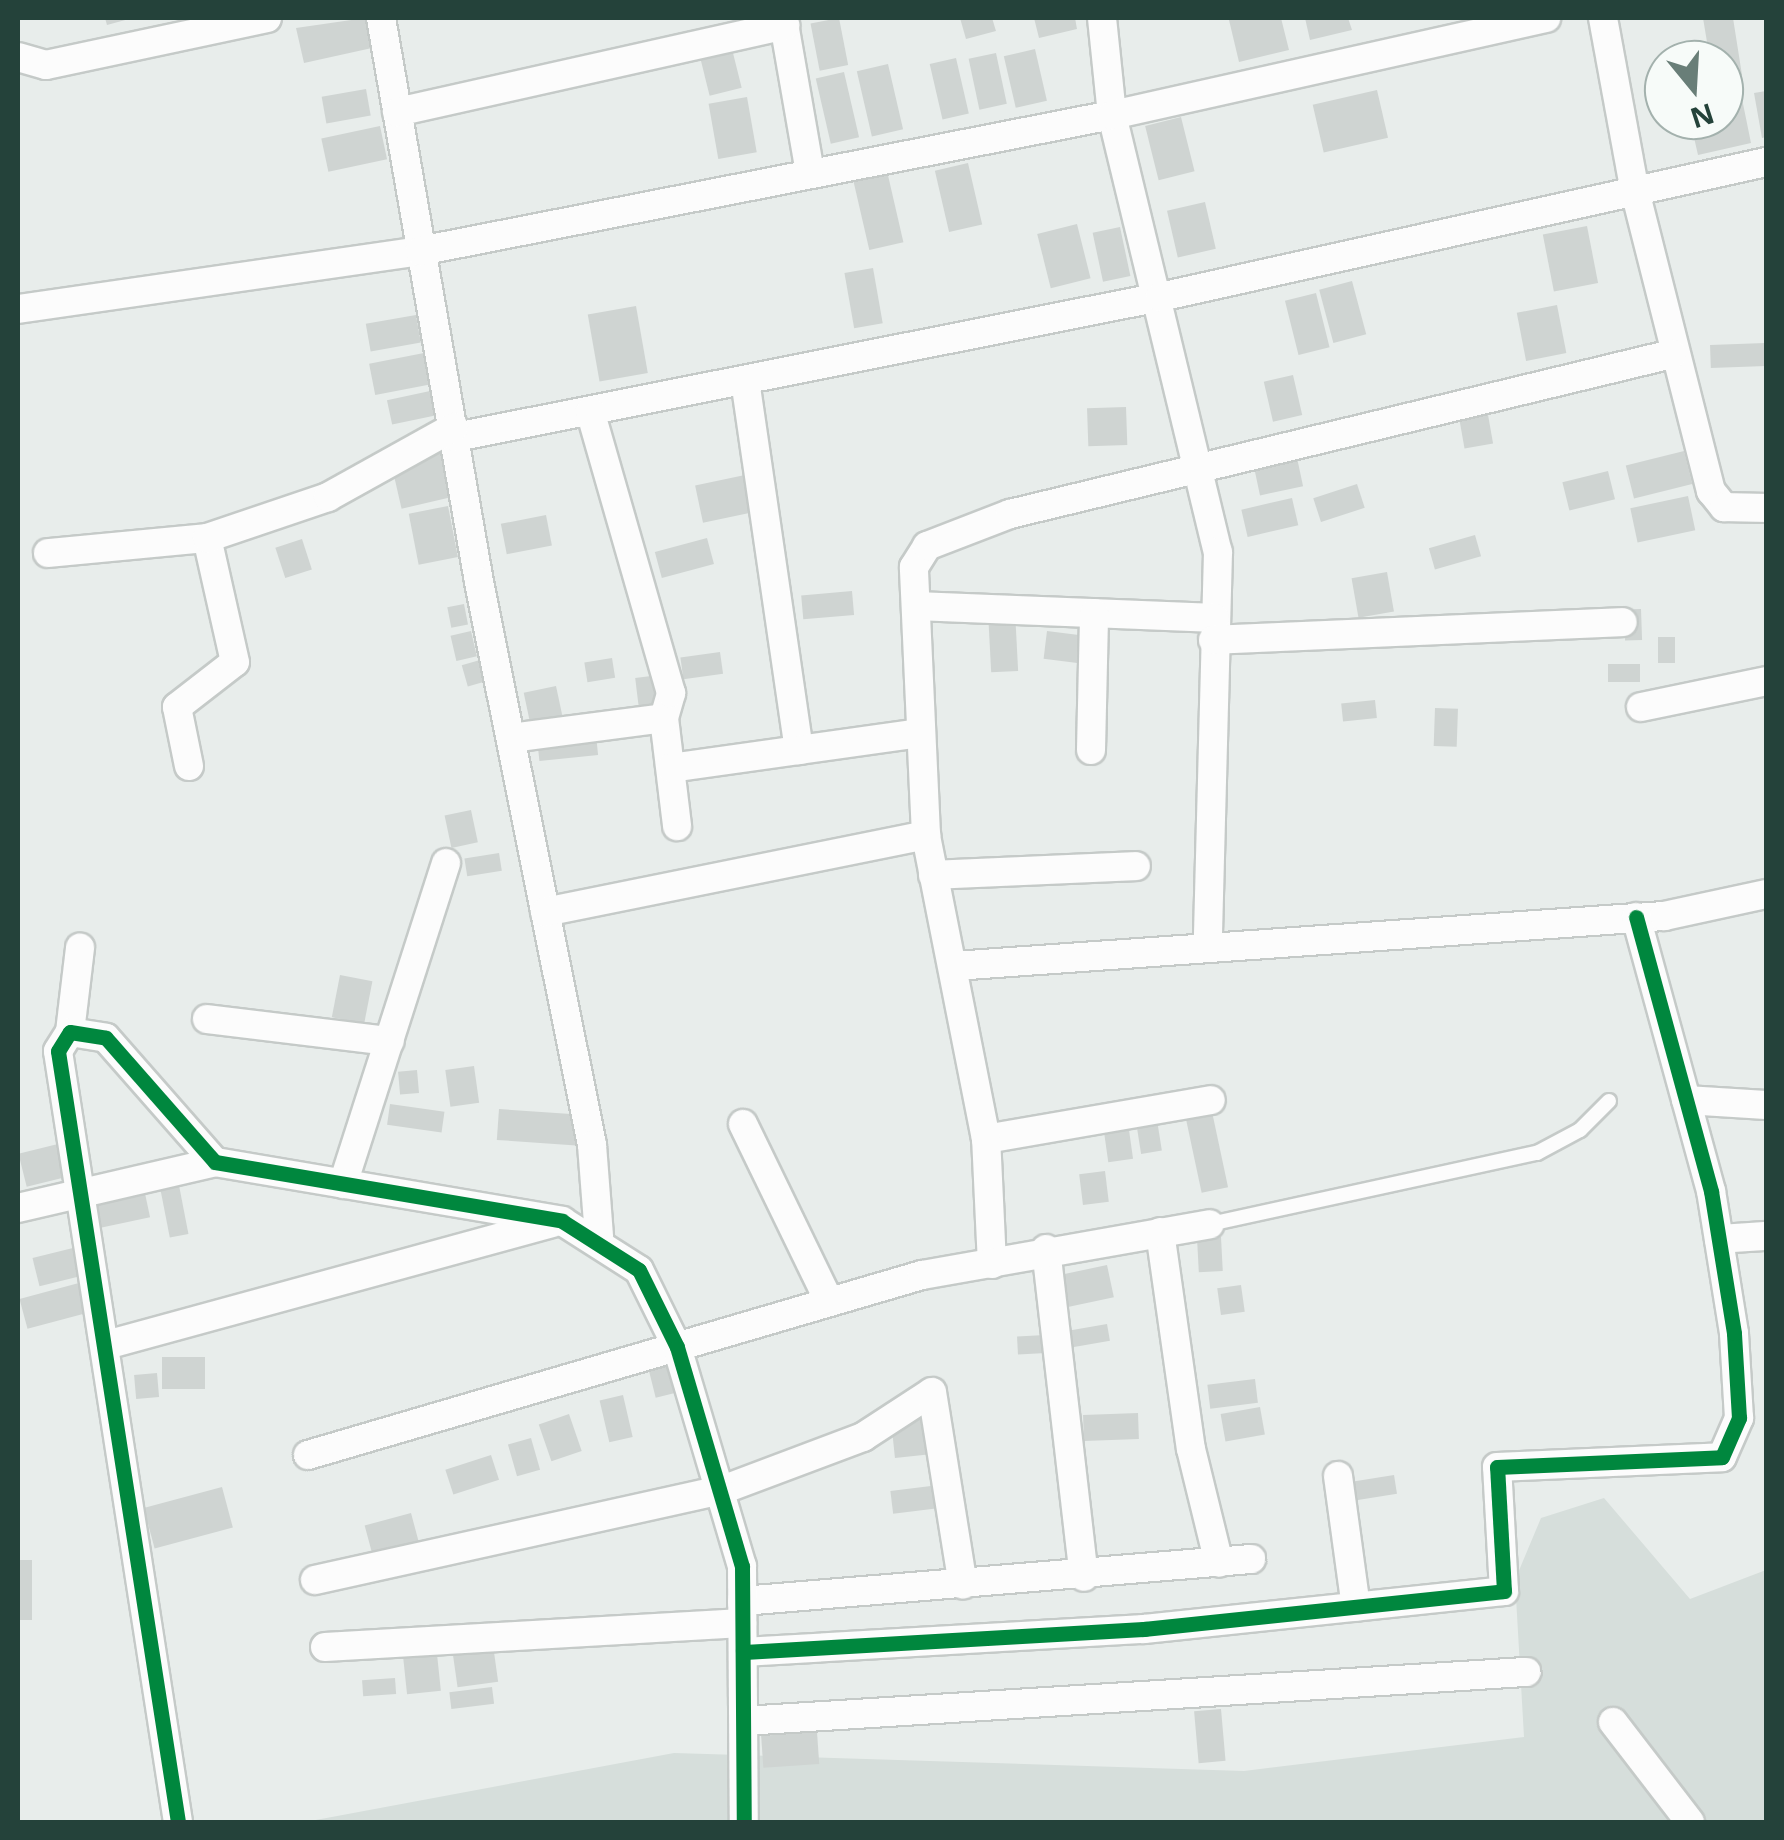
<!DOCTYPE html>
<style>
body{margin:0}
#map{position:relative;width:1784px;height:1840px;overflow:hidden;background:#e8edeb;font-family:"Noto Sans",sans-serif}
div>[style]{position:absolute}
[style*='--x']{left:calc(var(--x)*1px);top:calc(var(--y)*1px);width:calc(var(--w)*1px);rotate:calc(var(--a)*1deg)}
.built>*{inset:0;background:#d6dedb}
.building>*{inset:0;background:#cfd4d2;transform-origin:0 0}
.roads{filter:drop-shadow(2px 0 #c5cac8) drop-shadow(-2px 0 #c5cac8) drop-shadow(0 2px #c5cac8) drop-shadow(0 -2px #c5cac8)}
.lane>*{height:14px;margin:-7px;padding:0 7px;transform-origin:7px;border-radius:7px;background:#fcfcfc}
.street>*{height:28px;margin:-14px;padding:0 14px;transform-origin:14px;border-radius:14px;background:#fcfcfc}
.cycleway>*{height:15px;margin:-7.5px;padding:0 7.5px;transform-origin:7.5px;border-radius:7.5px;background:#00873e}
span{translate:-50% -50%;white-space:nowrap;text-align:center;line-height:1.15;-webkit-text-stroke:9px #f7fbf9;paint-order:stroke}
.frame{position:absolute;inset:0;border:20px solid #24423a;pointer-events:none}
.north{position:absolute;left:1644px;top:40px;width:100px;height:100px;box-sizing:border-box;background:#f7fbf9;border:2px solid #a3b1ad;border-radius:50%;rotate:162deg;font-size:28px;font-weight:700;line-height:40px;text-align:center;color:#24423a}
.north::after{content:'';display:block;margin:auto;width:35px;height:45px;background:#697e78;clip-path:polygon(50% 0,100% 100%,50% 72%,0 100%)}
</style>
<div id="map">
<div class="built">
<i style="clip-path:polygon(1604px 1498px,1690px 1599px,1766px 1570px,1766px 1822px,305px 1822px,674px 1753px,1244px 1771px,1524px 1737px,1515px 1580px,1541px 1518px)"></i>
</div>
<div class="building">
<i style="clip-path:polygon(105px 18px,129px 18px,129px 19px,107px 25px)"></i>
<i style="clip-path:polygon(365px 18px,372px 48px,304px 63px,296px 28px)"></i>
<i style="left:839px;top:18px;width:48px;height:29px;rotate:79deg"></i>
<i style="clip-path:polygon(960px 18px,992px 18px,996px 31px,966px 39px)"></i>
<i style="clip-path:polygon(1034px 18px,1075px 18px,1077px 29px,1039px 38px)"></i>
<i style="clip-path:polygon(1281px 18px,1289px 50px,1239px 62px,1229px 20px)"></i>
<i style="clip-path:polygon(1305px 18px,1348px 18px,1352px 30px,1310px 40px)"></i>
<i style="clip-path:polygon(1703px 18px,1733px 18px,1742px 75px,1724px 78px,1724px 60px,1710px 60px)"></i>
<i style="left:732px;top:49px;width:40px;height:33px;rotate:76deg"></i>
<i style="left:1035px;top:49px;width:53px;height:32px;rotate:77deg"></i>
<i style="left:996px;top:53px;width:52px;height:28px;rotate:78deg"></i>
<i style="left:956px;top:58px;width:57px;height:27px;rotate:77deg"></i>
<i style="left:888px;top:64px;width:67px;height:32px;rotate:77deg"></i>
<i style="left:844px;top:72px;width:67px;height:29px;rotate:77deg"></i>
<i style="left:366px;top:89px;width:27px;height:45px;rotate:80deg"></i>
<i style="clip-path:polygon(1740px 89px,1751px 143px,1698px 155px,1690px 120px,1724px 120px,1724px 92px)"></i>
<i style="left:1377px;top:90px;width:49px;height:66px;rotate:77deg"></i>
<i style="clip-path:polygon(1766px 91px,1766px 137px,1762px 138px,1754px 93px)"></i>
<i style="left:747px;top:97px;width:56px;height:39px;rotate:80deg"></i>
<i style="left:1181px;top:117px;width:56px;height:37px;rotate:76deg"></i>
<i style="left:380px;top:126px;width:34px;height:60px;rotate:78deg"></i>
<i style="left:968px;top:163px;width:63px;height:34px;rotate:77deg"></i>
<i style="left:887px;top:171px;width:73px;height:35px;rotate:77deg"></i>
<i style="left:1205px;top:202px;width:48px;height:39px;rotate:77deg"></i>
<i style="left:1077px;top:224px;width:56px;height:41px;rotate:76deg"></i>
<i style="left:1587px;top:226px;width:58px;height:45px;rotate:79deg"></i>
<i style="left:1120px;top:227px;width:50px;height:28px;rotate:78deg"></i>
<i style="left:873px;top:268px;width:56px;height:29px;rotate:80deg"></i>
<i style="left:1352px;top:281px;width:55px;height:34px;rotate:75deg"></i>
<i style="left:1316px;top:293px;width:56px;height:32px;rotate:76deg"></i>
<i style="left:1557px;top:305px;width:49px;height:41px;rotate:79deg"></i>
<i style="left:636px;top:306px;width:68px;height:49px;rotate:80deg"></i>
<i style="left:416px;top:315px;width:28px;height:51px;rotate:80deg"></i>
<i style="left:1765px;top:343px;width:23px;height:55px;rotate:88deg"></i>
<i style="left:429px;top:352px;width:32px;height:61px;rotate:79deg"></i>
<i style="left:1293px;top:375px;width:41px;height:30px;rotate:77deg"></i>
<i style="left:430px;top:391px;width:25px;height:44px;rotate:78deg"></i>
<i style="left:1126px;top:407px;width:38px;height:39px;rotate:88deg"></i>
<i style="left:1487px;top:409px;width:35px;height:29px;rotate:80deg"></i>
<i style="left:1684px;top:451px;width:34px;height:60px;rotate:76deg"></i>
<i style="left:447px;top:452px;width:45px;height:57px;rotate:77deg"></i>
<i style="left:1296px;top:453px;width:34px;height:44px;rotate:78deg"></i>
<i style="left:1608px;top:471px;width:29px;height:47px;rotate:76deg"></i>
<i style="left:745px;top:475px;width:38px;height:51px;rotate:78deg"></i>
<i style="left:1357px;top:484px;width:25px;height:46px;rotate:72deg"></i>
<i style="left:1688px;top:496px;width:35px;height:59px;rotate:78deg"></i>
<i style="left:1292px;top:498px;width:28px;height:52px;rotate:77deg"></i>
<i style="left:448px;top:506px;width:52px;height:40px;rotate:79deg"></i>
<i style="left:546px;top:515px;width:31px;height:46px;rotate:79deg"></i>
<i style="left:1475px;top:535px;width:22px;height:48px;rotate:74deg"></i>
<i style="left:707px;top:538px;width:27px;height:54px;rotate:75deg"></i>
<i style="left:302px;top:539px;width:32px;height:28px;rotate:72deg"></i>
<i style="left:1387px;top:572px;width:40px;height:36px;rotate:80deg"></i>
<i style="left:852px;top:591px;width:24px;height:51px;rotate:85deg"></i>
<i style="left:464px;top:604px;width:21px;height:17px;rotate:79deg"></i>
<i style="left:1641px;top:609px;width:31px;height:17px;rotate:88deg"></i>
<i style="left:1015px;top:611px;width:60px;height:27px;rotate:87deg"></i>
<i style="left:471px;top:631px;width:26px;height:21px;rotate:77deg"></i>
<i style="left:1047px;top:631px;width:34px;height:28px;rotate:7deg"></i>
<i style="left:1658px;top:637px;width:17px;height:26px"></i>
<i style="left:720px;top:652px;width:22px;height:40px;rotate:82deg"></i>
<i style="left:612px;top:658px;width:20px;height:28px;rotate:81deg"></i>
<i style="left:480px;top:660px;width:22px;height:19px;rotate:74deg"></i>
<i style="left:1640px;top:664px;width:18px;height:32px;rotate:90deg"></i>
<i style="left:659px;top:675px;width:34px;height:24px;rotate:83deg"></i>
<i style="left:556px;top:686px;width:30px;height:33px;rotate:78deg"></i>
<i style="left:1375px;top:700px;width:18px;height:34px;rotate:84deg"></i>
<i style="left:1435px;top:708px;width:23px;height:38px;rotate:2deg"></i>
<i style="left:596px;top:735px;width:20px;height:59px;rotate:84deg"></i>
<i style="left:471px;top:810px;width:33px;height:27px;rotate:78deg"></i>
<i style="left:499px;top:853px;width:18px;height:35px;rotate:81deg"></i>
<i style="left:340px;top:975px;width:33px;height:43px;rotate:11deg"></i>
<i style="left:474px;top:1066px;width:37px;height:29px;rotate:82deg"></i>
<i style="left:417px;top:1070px;width:23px;height:19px;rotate:85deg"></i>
<i style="left:390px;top:1104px;width:55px;height:21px;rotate:8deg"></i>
<i style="left:1211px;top:1107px;width:82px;height:27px;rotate:78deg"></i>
<i style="left:499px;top:1109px;width:83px;height:31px;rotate:4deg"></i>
<i style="left:1157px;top:1120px;width:31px;height:21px;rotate:81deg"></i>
<i style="left:1129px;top:1130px;width:29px;height:25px;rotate:82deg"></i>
<i style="left:66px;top:1142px;width:34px;height:49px;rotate:76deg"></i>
<i style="left:1105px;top:1171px;width:31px;height:26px;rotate:83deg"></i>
<i style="left:177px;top:1175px;width:60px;height:19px;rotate:79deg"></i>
<i style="left:143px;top:1184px;width:34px;height:53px;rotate:78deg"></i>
<i style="left:1221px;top:1237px;width:34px;height:24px;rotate:87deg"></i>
<i style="left:81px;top:1246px;width:29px;height:50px;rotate:76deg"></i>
<i style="left:1107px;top:1265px;width:33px;height:53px;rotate:78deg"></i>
<i style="left:90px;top:1280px;width:31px;height:73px;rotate:75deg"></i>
<i style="left:1241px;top:1285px;width:27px;height:24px;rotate:82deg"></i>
<i style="left:1107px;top:1324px;width:17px;height:38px;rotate:80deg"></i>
<i style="left:1045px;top:1335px;width:18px;height:28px;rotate:87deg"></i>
<i style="left:162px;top:1357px;width:43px;height:32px"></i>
<i style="left:671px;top:1360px;width:33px;height:24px;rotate:76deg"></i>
<i style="left:157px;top:1373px;width:24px;height:23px;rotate:85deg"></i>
<i style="left:1255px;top:1379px;width:24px;height:48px;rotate:83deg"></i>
<i style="left:623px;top:1395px;width:43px;height:24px;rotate:77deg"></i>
<i style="left:1260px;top:1407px;width:28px;height:40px;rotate:80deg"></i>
<i style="left:1138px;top:1413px;width:26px;height:55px;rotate:88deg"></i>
<i style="left:569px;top:1414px;width:39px;height:32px;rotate:71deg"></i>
<i style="left:931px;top:1418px;width:36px;height:40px;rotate:84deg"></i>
<i style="left:531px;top:1438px;width:33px;height:24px;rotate:74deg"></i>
<i style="left:491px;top:1455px;width:26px;height:48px;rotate:72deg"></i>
<i style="left:1394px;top:1475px;width:19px;height:49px;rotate:81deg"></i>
<i style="left:939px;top:1485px;width:23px;height:49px;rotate:83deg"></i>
<i style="left:222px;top:1487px;width:42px;height:81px;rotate:75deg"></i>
<i style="left:411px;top:1513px;width:31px;height:48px;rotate:75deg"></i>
<i style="left:18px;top:1560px;width:14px;height:60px"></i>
<i style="left:493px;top:1645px;width:37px;height:41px;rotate:82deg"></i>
<i style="left:437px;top:1654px;width:37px;height:34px;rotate:84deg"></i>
<i style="left:395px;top:1678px;width:16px;height:33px;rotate:86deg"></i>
<i style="left:492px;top:1687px;width:17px;height:43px;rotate:83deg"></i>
<i style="left:1221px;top:1709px;width:52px;height:27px;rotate:85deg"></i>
<i style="left:817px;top:1732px;width:32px;height:56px;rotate:86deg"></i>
</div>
<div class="roads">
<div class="lane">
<i style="--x:1210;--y:1224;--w:335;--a:-12.3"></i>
<i style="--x:1537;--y:1153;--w:49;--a:-28.1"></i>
<i style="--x:1580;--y:1130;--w:41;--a:-45"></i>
</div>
<div class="street">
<i style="--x:381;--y:18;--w:572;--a:80.14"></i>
<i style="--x:479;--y:582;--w:574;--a:78.65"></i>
<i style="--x:592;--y:1145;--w:92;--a:85.6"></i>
<i style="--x:783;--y:18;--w:157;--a:80.1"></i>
<i style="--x:1102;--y:18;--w:98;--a:84.1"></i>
<i style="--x:1112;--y:115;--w:450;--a:76.4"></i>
<i style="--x:1218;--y:552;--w:393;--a:91.5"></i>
<i style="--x:1603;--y:18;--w:172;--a:79.6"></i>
<i style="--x:1634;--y:187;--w:314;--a:75.8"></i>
<i style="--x:1711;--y:491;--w:21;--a:51"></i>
<i style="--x:1724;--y:507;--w:42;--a:1.4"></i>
<i style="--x:18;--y:57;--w:29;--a:16"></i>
<i style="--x:46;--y:65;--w:226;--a:-12"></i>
<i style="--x:397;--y:112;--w:398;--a:-12.6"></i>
<i style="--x:18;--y:309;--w:406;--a:-8.2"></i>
<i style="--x:420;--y:251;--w:705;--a:-11.12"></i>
<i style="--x:1112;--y:115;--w:445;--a:-12.6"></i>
<i style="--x:745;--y:380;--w:374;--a:81.7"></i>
<i style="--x:456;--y:437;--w:718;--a:-11.25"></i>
<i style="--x:1160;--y:297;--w:621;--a:-12.56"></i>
<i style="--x:48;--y:553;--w:160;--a:-5.4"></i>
<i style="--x:917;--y:606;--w:298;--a:2.3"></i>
<i style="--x:1213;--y:640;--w:410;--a:-2.5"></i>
<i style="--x:1641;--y:707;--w:128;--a:-11.7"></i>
<i style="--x:664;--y:718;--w:109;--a:83.1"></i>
<i style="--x:511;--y:738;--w:154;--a:-7.4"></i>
<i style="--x:664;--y:718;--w:26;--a:-74"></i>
<i style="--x:671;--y:693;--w:293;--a:-106"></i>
<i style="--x:1091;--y:750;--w:137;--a:-88.7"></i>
<i style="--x:189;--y:766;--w:60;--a:-101.5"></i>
<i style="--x:177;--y:707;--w:73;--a:-37.8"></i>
<i style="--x:235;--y:662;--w:127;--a:-102.7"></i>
<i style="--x:207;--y:538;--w:128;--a:-18.7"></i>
<i style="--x:328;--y:497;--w:144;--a:-29.1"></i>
<i style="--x:671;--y:768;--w:251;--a:-8"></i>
<i style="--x:933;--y:875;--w:203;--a:-2.5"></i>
<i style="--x:545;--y:912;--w:389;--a:-11.4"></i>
<i style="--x:954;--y:966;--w:712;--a:-4.03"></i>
<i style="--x:1664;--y:916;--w:104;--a:-12.2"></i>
<i style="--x:207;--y:1019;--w:184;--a:6.9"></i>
<i style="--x:70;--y:1032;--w:85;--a:-83.2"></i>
<i style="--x:1686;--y:1100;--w:80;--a:3.6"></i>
<i style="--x:743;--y:1124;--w:195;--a:64.1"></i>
<i style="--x:986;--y:1139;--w:228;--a:-9.8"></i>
<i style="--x:343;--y:1184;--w:337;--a:-72.2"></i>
<i style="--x:18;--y:1208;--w:202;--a:-13.1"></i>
<i style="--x:1160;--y:1232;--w:219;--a:81.9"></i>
<i style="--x:1191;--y:1449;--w:117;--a:76.2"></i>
<i style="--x:1719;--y:1239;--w:47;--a:-3.7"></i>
<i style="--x:1046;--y:1249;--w:330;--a:83.4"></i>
<i style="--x:992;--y:1264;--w:125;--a:-92.7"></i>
<i style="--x:986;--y:1139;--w:310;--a:-101.2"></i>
<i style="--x:926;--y:835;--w:268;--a:-92.6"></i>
<i style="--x:914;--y:567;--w:25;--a:-58"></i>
<i style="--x:927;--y:546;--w:89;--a:-21.1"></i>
<i style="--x:1010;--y:514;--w:681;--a:-13.59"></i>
<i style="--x:106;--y:1345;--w:463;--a:-15.3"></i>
<i style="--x:308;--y:1455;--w:640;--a:-16.34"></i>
<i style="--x:922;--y:1275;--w:292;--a:-10"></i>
<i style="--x:1338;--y:1476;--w:132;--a:82.2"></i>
<i style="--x:315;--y:1580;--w:417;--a:-12.5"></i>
<i style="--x:722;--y:1490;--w:151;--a:-20.6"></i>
<i style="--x:863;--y:1437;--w:82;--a:-33.1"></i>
<i style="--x:932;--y:1392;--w:195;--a:80.9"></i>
<i style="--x:742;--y:1601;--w:511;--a:-4.72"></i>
<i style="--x:325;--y:1647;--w:418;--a:-3.3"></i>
<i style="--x:743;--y:1652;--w:402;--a:-3.3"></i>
<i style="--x:1144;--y:1629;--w:362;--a:-6"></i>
<i style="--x:1504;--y:1591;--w:124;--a:-93.2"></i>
<i style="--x:1497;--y:1467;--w:225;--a:-2.5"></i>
<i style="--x:1722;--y:1457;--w:43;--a:-66.4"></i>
<i style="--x:1739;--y:1418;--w:85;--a:-93.4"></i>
<i style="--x:1734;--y:1333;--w:144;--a:-99.2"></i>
<i style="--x:1711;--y:1191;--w:284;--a:-105.3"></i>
<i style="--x:744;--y:1721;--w:784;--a:-3.59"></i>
<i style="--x:1613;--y:1722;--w:126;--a:52.4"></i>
<i style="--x:178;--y:1822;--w:780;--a:-98.85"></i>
<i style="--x:58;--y:1051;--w:22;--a:-58"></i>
<i style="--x:70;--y:1032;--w:36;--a:9"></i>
<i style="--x:106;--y:1038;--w:165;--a:48.7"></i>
<i style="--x:215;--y:1162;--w:352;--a:9.6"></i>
<i style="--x:562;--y:1221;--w:91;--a:32.5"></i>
<i style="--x:639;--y:1270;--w:86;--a:63.7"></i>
<i style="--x:677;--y:1347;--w:228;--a:73.5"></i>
<i style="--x:742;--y:1566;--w:256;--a:89.6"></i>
</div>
</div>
<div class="cycleway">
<i style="--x:743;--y:1652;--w:402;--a:-3.3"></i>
<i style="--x:1144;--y:1629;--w:362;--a:-6"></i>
<i style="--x:1504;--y:1591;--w:124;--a:-93.2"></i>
<i style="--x:1497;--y:1467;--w:225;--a:-2.5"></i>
<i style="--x:1722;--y:1457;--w:43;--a:-66.4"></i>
<i style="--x:1739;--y:1418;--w:85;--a:-93.4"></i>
<i style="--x:1734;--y:1333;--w:144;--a:-99.2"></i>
<i style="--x:1711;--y:1191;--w:284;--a:-105.3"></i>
<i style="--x:178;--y:1822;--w:780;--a:-98.85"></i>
<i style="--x:58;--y:1051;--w:22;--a:-58"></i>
<i style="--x:70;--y:1032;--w:36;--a:9"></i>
<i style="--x:106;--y:1038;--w:165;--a:48.7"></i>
<i style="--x:215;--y:1162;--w:352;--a:9.6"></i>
<i style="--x:562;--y:1221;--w:91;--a:32.5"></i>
<i style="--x:639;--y:1270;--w:86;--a:63.7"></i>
<i style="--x:677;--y:1347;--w:228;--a:73.5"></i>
<i style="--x:742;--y:1566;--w:256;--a:89.6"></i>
</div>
<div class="frame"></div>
<div class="north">N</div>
</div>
